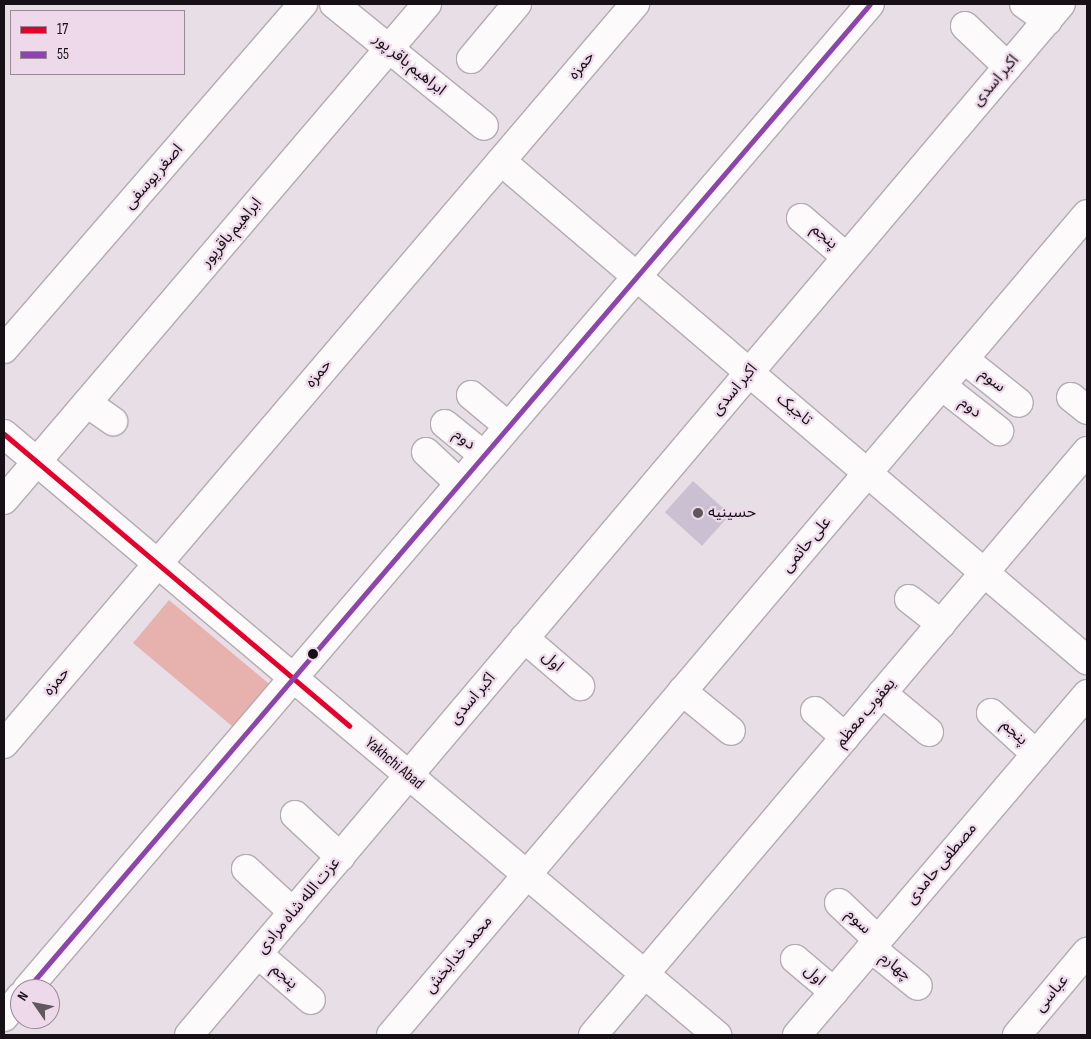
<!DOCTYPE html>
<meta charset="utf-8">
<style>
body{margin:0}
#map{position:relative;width:1091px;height:1039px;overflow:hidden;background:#e8dee6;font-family:"Sofia Sans Condensed","Noto Sans Arabic",sans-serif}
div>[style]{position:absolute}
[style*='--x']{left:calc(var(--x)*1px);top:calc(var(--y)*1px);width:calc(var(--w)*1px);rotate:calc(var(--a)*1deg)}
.forest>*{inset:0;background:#e7b2ae;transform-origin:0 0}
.building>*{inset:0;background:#cac0d2;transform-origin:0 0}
.roads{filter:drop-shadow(1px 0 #b4abb2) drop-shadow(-1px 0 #b4abb2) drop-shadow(0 1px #b4abb2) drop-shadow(0 -1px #b4abb2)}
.minor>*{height:28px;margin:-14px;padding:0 14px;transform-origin:14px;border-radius:14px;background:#fcfafb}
.bus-1>*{height:5px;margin:-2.5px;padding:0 2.5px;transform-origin:2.5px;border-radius:2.5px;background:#e4002b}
.bus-2>*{height:5px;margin:-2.5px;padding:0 2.5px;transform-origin:2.5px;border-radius:2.5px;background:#8e44ad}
.dots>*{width:14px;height:14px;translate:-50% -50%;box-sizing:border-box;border:2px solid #edd9e9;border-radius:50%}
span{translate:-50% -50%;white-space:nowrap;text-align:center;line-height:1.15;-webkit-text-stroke:4.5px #edd9e9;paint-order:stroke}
.street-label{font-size:16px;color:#171016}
.poi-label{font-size:16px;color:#171016}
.left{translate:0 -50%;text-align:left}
.frame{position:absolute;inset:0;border:5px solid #171016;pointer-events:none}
.legend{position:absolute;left:10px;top:10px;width:175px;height:65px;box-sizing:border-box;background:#edd9e9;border:1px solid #978995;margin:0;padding:6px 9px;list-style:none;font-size:15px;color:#171016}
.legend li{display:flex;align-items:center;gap:10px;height:25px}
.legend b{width:25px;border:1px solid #978995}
.north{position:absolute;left:10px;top:979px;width:50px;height:50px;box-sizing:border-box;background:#edd9e9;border:1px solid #978995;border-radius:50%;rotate:303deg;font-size:14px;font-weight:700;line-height:20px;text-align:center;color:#171016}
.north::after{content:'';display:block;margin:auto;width:18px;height:22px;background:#60585f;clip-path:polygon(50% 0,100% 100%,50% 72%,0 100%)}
</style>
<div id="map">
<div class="forest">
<i style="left:169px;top:600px;width:130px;height:56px;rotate:40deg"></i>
</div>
<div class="building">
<i style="left:693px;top:481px;width:50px;height:42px;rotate:42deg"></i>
</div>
<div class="roads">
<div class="minor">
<i style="--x:334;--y:4;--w:193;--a:39.1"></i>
<i style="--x:1024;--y:4;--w:29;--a:36"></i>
<i style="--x:965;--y:26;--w:59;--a:43.6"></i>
<i style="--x:471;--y:59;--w:72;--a:-50.1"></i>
<i style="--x:501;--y:161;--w:770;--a:40.42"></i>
<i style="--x:801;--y:218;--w:60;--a:40.9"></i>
<i style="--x:4;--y:349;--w:457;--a:-49.1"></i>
<i style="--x:964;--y:359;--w:70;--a:38.7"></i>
<i style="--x:942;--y:386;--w:73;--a:38.3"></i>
<i style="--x:471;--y:395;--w:48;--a:40"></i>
<i style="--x:1071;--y:397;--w:21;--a:39"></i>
<i style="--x:87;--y:403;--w:32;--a:35"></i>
<i style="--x:445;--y:424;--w:49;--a:39.2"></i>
<i style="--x:4;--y:434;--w:933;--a:40.13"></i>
<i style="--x:426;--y:452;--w:45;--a:43.2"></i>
<i style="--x:4;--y:500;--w:652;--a:-49.54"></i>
<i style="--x:909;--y:599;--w:41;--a:38"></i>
<i style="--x:524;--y:638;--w:74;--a:40.6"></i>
<i style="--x:682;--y:691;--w:63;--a:39.2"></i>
<i style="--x:882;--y:693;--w:61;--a:39.7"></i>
<i style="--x:815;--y:711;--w:40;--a:41"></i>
<i style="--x:991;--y:713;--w:61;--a:42.3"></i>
<i style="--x:4;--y:744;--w:973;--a:-49.55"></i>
<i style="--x:295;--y:815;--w:62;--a:43"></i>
<i style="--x:246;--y:869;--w:64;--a:42.5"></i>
<i style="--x:839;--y:903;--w:54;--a:43.5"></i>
<i style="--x:871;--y:948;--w:60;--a:39"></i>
<i style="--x:258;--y:954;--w:70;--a:41"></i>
<i style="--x:795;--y:959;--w:51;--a:40.2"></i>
<i style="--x:27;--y:989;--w:1296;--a:-49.44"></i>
<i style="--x:4;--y:1017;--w:26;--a:-51"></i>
<i style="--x:189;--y:1035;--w:1350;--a:-49.78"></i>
<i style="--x:391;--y:1035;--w:1076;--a:-49.71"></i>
<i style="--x:593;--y:1035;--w:765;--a:-49.77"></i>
<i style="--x:797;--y:1035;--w:448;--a:-49.6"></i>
<i style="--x:1017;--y:1035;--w:109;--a:-49.9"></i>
</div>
</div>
<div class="bus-1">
<i style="--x:4;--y:434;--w:452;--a:40.2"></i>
</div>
<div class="bus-2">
<i style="--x:27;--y:989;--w:1296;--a:-49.44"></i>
</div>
<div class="dots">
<i style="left:698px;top:513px;background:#60585f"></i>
<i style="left:313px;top:654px;background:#171016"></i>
</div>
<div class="street-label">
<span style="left:409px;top:65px;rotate:39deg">ابراهیم باقر پور</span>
<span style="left:582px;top:66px;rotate:-50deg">حمزه</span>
<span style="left:996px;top:81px;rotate:-50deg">اکبر اسدی</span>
<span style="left:154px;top:177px;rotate:-49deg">اصغر یوسفی</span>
<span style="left:232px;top:233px;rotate:-50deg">ابراهیم باقرپور</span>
<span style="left:824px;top:237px;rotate:41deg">پنجم</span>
<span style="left:319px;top:374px;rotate:-50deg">حمزه</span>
<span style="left:992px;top:381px;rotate:38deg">سوم</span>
<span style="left:735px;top:390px;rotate:-50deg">اکبر اسدی</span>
<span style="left:970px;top:408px;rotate:38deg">دوم</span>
<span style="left:794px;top:410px;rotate:40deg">تاجیک</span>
<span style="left:464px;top:440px;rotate:39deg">دوم</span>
<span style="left:807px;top:545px;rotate:-50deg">علی حاتمی</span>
<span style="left:552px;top:662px;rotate:41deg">اول</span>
<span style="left:57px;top:682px;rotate:-50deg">حمزه</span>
<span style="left:473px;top:699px;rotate:-50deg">اکبر اسدی</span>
<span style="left:866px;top:713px;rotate:-50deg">یعقوب معظم</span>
<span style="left:1014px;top:733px;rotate:43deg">پنجم</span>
<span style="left:394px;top:764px;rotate:40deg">Yakhchi Abad</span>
<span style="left:942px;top:864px;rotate:-50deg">مصطفی حامدی</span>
<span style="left:299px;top:906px;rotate:-50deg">عزت الله شاه مرادی</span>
<span style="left:858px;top:922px;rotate:44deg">سوم</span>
<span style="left:459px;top:955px;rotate:-50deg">محمد خدابخش</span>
<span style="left:895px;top:967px;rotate:39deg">چهارم</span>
<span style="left:814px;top:976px;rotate:41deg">اول</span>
<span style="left:284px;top:977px;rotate:41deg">پنجم</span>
<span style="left:1052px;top:994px;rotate:-50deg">عباسی</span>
</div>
<div class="poi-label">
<span class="left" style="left:708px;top:513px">حسینیه</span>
</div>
<div class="frame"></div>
<ul class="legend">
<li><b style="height:6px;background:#e4002b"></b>17</li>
<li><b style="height:6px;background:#8e44ad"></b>55</li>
</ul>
<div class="north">N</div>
</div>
